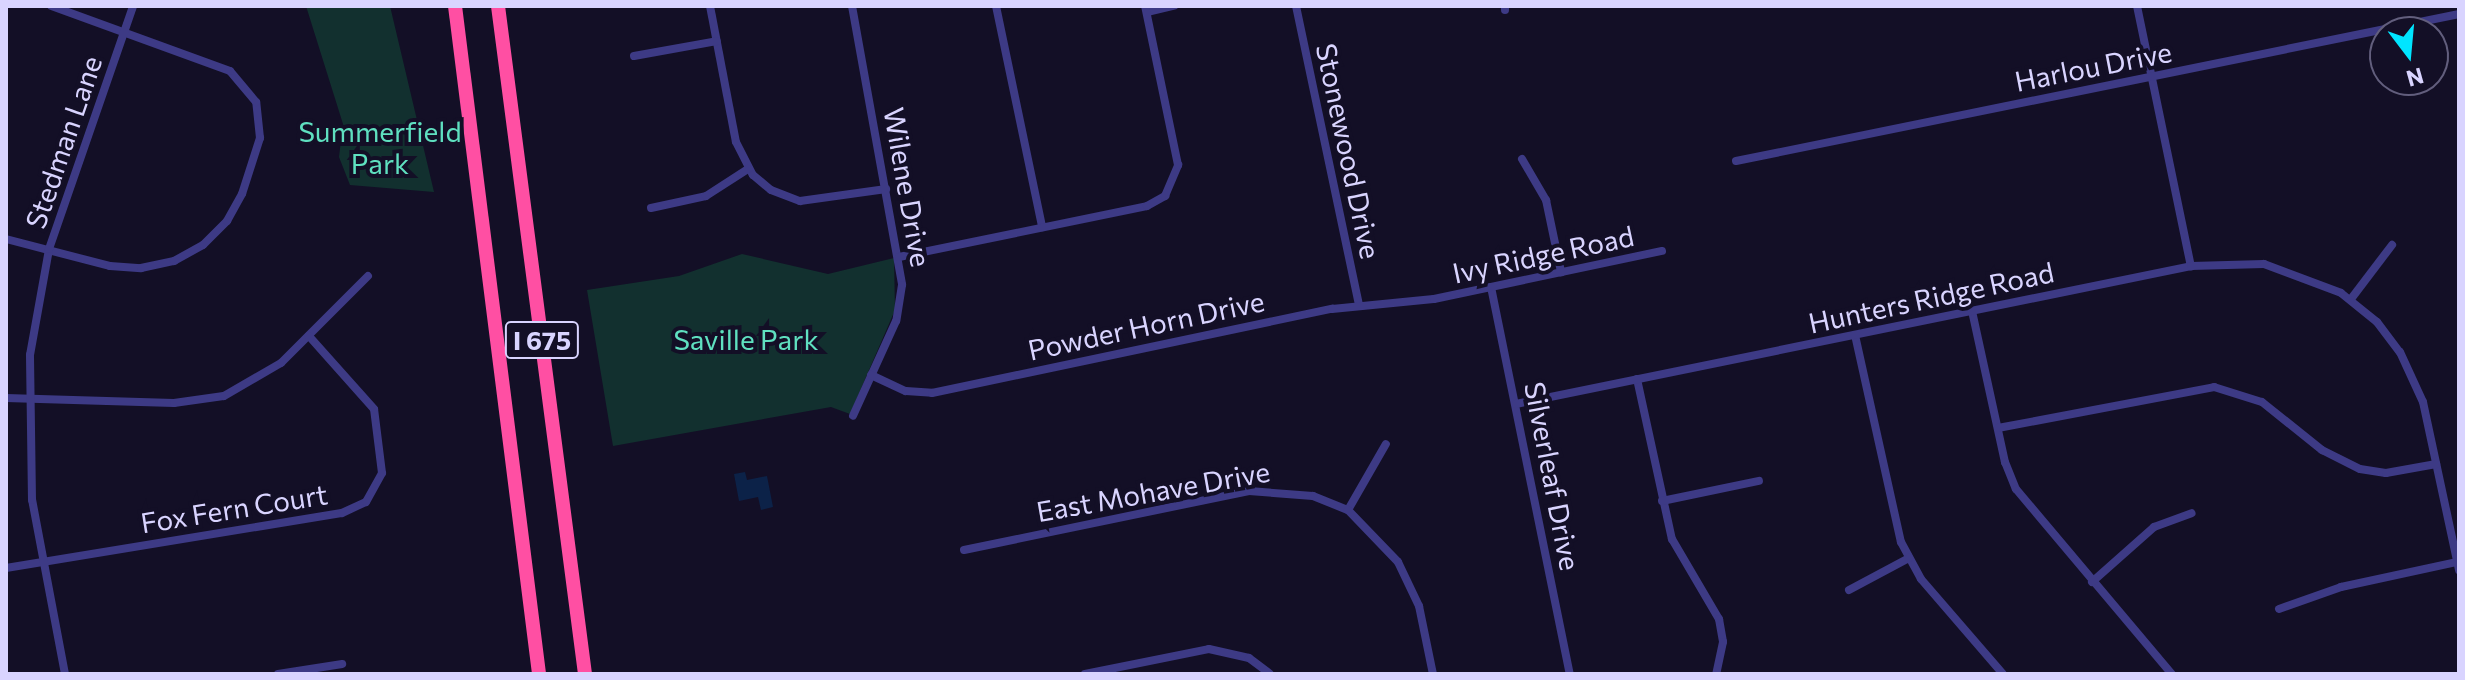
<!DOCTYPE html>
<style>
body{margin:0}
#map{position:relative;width:2465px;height:680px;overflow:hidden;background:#130f26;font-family:Commissioner,sans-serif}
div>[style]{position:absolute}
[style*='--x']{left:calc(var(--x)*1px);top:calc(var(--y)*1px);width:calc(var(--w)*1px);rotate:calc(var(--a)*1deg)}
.green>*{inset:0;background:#12302f}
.water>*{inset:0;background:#0c2248}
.minor>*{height:8px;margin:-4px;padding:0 4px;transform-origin:4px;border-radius:4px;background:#3d3a85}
.motorway>*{height:14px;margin:-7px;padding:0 7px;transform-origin:7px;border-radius:7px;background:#ff4fa3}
span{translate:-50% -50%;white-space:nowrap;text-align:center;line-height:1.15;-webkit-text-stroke:8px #130f26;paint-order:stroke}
.shield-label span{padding:2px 6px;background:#130f26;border:2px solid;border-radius:6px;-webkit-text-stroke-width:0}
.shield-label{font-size:26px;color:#d9d4ff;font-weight:700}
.street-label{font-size:28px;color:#d9d4ff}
.park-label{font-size:28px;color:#5fe0c0}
.frame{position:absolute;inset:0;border:8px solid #d9d4ff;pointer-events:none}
.north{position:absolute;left:2369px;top:16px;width:80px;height:80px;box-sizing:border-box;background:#130f26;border:2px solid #625e7d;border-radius:50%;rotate:164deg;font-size:22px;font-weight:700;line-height:32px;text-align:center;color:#d9d4ff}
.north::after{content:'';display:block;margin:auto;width:28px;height:36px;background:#00e5ff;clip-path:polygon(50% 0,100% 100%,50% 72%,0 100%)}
</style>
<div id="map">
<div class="green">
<i style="clip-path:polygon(306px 6px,390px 6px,434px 192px,350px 185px,339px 157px,343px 124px)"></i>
<i style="clip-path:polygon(742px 254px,828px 274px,894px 258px,895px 310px,850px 414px,831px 407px,613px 446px,587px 290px,679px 276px)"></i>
</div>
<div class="water">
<i style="clip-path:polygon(745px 472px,747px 480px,767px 476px,773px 507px,761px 510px,758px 497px,739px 501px,734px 474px)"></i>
</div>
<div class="minor">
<i style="--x:710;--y:6;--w:138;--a:79.2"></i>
<i style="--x:736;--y:142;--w:37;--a:63"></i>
<i style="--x:753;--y:175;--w:23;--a:40"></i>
<i style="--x:771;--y:190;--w:31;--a:21"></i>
<i style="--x:800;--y:201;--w:87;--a:-7.9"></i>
<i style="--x:852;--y:6;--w:283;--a:79.8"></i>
<i style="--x:902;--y:285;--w:36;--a:99"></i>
<i style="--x:896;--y:321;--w:104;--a:114.4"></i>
<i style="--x:996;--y:6;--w:226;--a:78.2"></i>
<i style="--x:1296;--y:6;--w:305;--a:78.1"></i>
<i style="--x:1505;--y:6;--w:4;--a:90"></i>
<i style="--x:2137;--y:6;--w:266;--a:78.3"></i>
<i style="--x:1147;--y:12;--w:28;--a:-13"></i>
<i style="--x:634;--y:56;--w:84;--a:-10.2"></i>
<i style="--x:1522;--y:159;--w:48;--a:59.7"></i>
<i style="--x:1546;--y:200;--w:74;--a:78.2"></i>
<i style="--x:1736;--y:161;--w:738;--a:-11.49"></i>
<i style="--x:651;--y:208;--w:56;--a:-12.3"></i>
<i style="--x:706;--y:196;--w:50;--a:-32.7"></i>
<i style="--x:6;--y:239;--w:107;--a:14.6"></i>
<i style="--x:110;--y:266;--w:31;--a:4"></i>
<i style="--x:141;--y:268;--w:34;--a:-12"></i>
<i style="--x:174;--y:261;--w:33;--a:-29"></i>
<i style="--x:203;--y:245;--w:34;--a:-45"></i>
<i style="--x:227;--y:221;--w:31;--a:-61"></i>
<i style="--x:242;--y:194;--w:59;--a:-72.2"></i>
<i style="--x:260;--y:138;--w:36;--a:-96"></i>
<i style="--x:256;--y:102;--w:40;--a:-130"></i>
<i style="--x:230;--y:71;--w:190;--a:-160"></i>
<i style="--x:899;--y:257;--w:253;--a:-11.6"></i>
<i style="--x:1147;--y:206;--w:21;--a:-29"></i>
<i style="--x:1165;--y:196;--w:34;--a:-67"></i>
<i style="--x:1178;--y:165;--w:162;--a:-101.7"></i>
<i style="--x:1491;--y:287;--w:395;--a:78.5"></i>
<i style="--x:2351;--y:299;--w:68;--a:-52.8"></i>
<i style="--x:1972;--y:311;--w:155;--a:77.7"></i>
<i style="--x:2005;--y:462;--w:29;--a:68"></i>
<i style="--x:2016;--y:489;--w:242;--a:49.9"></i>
<i style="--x:1855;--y:335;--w:212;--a:77.5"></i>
<i style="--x:1901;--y:542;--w:42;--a:61.6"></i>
<i style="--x:1921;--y:579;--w:125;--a:49.2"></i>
<i style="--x:871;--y:375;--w:38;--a:25"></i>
<i style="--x:906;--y:391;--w:26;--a:4"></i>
<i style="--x:932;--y:393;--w:409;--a:-11.9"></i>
<i style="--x:1332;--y:309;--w:102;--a:-5.6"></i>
<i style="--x:1434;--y:299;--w:233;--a:-11.9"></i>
<i style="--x:1637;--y:379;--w:164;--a:77.7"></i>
<i style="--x:1672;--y:539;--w:93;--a:59.6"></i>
<i style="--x:1719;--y:619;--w:23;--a:80"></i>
<i style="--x:1723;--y:642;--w:33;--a:102"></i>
<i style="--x:6;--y:398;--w:168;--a:1.7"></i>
<i style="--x:174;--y:403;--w:50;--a:-8"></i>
<i style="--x:224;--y:396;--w:66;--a:-30.1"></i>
<i style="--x:281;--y:363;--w:123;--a:-45"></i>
<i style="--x:1516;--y:404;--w:689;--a:-11.55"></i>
<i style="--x:2191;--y:266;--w:73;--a:-1.6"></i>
<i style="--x:2264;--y:264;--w:82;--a:20.6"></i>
<i style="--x:2341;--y:293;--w:46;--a:38.9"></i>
<i style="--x:2377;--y:322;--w:38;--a:53"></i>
<i style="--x:2400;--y:352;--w:55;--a:65.3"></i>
<i style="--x:2423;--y:402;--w:172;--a:77.9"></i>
<i style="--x:1998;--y:428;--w:220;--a:-10.7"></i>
<i style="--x:2214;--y:387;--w:50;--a:17.4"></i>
<i style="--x:2262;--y:402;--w:77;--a:38.7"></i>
<i style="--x:2322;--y:450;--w:42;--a:26.6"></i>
<i style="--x:2360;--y:469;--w:26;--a:9"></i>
<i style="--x:2386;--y:473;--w:51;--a:-10.2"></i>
<i style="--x:1662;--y:501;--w:99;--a:-11.7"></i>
<i style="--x:1348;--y:510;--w:76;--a:-60.1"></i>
<i style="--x:964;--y:550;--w:291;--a:-11.7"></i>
<i style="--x:1249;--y:491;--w:64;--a:4.5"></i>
<i style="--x:1313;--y:496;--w:38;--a:22"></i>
<i style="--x:1348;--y:510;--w:72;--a:46.1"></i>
<i style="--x:1398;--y:562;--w:49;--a:64.5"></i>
<i style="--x:1419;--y:606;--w:69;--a:78.4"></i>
<i style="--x:6;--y:568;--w:340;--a:-9.3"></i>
<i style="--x:342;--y:513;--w:26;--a:-25"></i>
<i style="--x:366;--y:502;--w:33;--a:-61"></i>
<i style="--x:382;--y:473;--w:64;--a:-97.1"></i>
<i style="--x:374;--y:409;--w:98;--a:-131.7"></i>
<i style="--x:2092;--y:582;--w:83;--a:-41.6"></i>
<i style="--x:2154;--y:527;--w:40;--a:-20.2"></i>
<i style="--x:1849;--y:590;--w:68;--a:-28.1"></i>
<i style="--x:2279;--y:609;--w:66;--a:-19.5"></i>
<i style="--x:2341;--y:587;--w:119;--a:-12.2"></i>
<i style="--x:65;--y:674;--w:177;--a:-100.7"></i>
<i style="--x:32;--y:500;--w:145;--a:-90.8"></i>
<i style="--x:30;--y:355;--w:108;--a:-79.8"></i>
<i style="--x:49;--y:249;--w:257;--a:-70.9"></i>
<i style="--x:278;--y:674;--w:65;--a:-8.9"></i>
<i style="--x:1085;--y:674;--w:126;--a:-11.4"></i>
<i style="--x:1209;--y:649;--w:41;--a:12.7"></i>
<i style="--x:1249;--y:658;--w:26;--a:37"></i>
</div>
<div class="motorway">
<i style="--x:455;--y:6;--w:673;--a:82.83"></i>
<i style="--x:498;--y:6;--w:674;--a:82.58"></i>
</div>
<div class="shield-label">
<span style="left:542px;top:340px">I 675</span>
</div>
<div class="street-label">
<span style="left:2093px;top:66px;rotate:-11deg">Harlou Drive</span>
<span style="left:63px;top:142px;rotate:-71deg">Stedman Lane</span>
<span style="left:1349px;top:151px;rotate:78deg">Stonewood Drive</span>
<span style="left:908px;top:187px;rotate:80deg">Wilene Drive</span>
<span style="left:1543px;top:254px;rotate:-12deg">Ivy Ridge Road</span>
<span style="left:1931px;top:297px;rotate:-12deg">Hunters Ridge Road</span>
<span style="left:1146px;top:325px;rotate:-12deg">Powder Horn Drive</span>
<span style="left:1553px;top:476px;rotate:79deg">Silverleaf Drive</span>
<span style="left:1153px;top:491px;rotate:-10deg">East Mohave Drive</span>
<span style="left:234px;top:508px;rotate:-9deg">Fox Fern Court</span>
</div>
<div class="park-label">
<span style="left:380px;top:147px">Summerfield<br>Park</span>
<span style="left:746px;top:339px">Saville Park</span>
</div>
<div class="frame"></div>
<div class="north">N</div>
</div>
